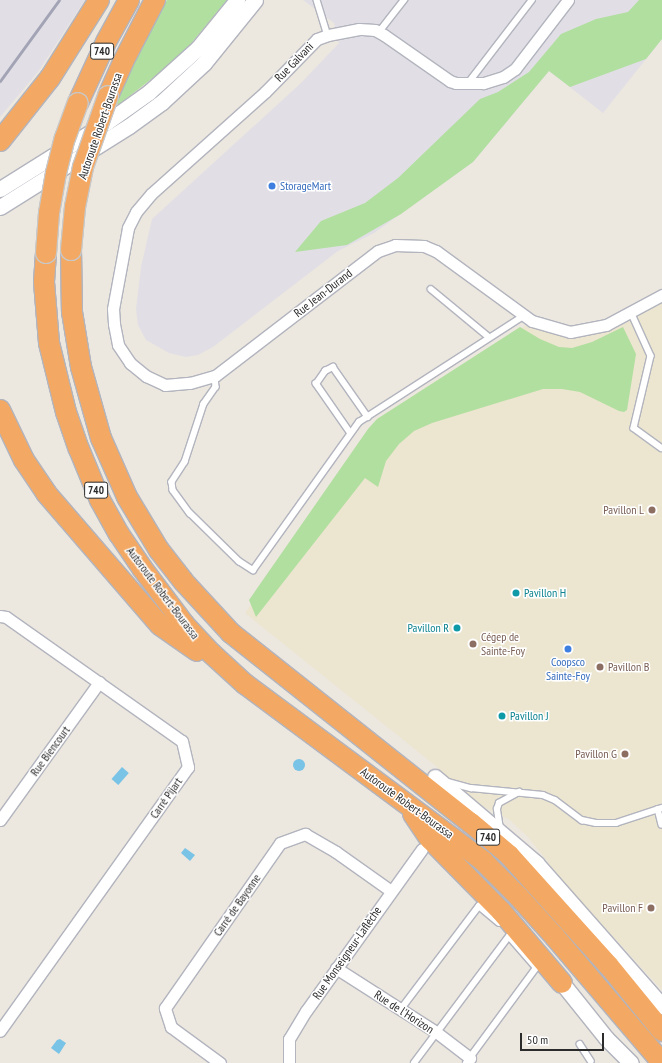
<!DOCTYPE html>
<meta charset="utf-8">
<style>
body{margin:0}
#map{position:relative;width:662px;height:1063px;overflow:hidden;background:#ece7df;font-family:"PT Sans Narrow",sans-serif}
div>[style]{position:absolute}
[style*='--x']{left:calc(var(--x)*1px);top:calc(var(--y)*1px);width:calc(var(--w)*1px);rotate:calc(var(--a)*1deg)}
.industrial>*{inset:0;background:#e1dfe5}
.education>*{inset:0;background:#ece5cf}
.green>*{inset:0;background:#b1df9f}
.water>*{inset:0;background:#79c3e6;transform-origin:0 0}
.round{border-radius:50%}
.roads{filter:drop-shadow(1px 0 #b2b4be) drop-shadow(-1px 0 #b2b4be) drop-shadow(0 1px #b2b4be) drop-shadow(0 -1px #b2b4be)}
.service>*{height:5.5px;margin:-2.75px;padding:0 2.75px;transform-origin:2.75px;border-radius:2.75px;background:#fff}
.minor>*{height:11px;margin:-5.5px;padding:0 5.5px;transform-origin:5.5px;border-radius:5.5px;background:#fff}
.secondary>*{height:15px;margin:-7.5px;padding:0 7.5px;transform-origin:7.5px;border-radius:7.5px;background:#fff}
.motorway>*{height:20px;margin:-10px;padding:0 10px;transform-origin:10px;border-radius:10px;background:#f3a963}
.rail>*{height:3px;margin:-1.5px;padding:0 1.5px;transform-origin:1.5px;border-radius:1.5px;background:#a2a3b4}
.bridges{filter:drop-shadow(1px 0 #c8c8c8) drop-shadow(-1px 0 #c8c8c8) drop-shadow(0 1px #c8c8c8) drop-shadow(0 -1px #c8c8c8)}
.motorway-bridge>*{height:20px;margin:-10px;padding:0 10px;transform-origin:10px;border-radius:10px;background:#f3a963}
.dots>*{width:11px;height:11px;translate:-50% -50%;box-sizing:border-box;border:2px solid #fff;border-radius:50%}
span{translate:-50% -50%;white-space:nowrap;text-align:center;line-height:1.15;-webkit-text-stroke:3px #fff;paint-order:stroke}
.shield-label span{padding:1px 3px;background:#fff;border:1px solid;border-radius:3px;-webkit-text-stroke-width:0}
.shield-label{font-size:11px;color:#2b2b2b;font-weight:700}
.street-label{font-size:12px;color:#2b2b2b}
.shop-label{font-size:12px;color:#366cbe}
.left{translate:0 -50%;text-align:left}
.education-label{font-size:12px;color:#785e54}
.right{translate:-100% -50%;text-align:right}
.culture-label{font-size:12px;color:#0d838f}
.scale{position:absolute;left:520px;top:1033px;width:84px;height:18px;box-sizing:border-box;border:2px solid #2b2b2b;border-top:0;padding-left:5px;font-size:12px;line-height:14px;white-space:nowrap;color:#2b2b2b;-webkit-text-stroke:3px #fff;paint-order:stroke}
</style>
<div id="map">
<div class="industrial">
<i style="clip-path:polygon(0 0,85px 0,38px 72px,0 117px)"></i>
<i style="clip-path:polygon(303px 0,662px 0,662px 39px,603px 113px,549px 71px,473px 162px,374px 233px,338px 251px,213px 347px,198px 355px,186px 357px,169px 353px,146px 340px,138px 325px,136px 309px,141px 267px,152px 219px,301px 83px,339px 43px,334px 23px)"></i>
</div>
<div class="education">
<i style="clip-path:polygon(662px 295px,662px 990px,553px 871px,548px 862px,528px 837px,510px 820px,470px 800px,436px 766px,245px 613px,382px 426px,532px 321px,570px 332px,606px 325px)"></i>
</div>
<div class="green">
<i style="clip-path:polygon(167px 0,227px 0,189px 46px,163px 70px,118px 105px,116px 103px,134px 61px)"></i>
<i style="clip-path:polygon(639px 0,662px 0,662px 39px,646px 59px,570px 87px,549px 71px,473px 162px,401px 214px,347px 245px,295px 252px,321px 221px,365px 203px,398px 178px,480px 99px,498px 92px,529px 72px,561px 34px,596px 19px,628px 12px)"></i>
<i style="clip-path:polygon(520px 327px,540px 339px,559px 347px,572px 348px,592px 342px,623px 327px,636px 354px,627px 410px,624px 412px,619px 411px,580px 392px,562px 389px,543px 389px,432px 423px,414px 431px,399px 444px,386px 461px,378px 487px,365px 478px,256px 617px,249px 600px,368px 429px,377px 419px)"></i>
</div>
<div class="water">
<i class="round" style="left:293px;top:759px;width:12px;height:12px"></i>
<i style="left:122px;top:767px;width:9px;height:16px;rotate:41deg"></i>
<i style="clip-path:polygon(185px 848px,195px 855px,190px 861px,181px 853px)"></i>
<i style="clip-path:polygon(60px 1039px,66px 1043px,59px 1054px,51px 1048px,57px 1040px)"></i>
</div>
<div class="roads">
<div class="service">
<i style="--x:317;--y:0;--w:37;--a:73"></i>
<i style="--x:379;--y:32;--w:41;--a:-52"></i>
<i style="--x:469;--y:82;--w:103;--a:-52.5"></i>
<i style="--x:431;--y:289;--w:75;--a:39.6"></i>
<i style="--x:631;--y:312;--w:48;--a:65.6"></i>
<i style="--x:651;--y:356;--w:74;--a:103.3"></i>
<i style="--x:634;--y:428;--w:34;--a:36"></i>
<i style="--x:215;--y:376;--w:11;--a:85"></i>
<i style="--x:216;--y:387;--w:21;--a:125"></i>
<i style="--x:204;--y:404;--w:61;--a:108.1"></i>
<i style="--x:185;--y:462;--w:24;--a:123"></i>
<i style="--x:172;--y:482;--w:8;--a:83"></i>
<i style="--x:173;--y:490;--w:29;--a:54"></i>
<i style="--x:190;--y:513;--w:69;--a:44.4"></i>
<i style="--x:239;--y:561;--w:17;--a:33"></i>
<i style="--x:253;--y:570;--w:182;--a:-54.4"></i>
<i style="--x:359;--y:422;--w:197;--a:-32.8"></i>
<i style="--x:350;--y:433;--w:60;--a:-124.8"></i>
<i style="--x:316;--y:384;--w:16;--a:-55"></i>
<i style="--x:325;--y:371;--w:9;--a:-27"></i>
<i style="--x:333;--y:367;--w:61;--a:55"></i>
<i style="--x:448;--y:782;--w:24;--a:15"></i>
<i style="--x:471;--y:788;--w:72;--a:5.6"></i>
<i style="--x:543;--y:795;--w:13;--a:23"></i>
<i style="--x:555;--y:800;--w:34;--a:37"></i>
<i style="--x:582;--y:820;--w:14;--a:12"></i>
<i style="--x:596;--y:823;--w:20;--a:0"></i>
<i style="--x:616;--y:823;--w:48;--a:-18.1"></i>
<i style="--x:658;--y:809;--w:16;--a:76"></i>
<i style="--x:500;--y:829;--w:20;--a:-99"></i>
<i style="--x:497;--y:809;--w:6;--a:-72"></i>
<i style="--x:499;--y:803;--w:23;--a:-29"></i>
<i style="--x:401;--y:1009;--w:129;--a:-52.9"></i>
<i style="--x:479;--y:906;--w:26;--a:40"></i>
<i style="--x:580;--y:1044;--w:20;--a:57"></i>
<i style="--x:414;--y:1063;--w:159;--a:-53.2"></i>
<i style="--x:466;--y:1063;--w:118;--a:-53.6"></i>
<i style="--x:536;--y:968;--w:40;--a:-131"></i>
</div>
<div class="minor">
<i style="--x:568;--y:0;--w:87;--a:127.5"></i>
<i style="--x:515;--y:69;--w:14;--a:146"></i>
<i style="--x:503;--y:77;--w:21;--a:163"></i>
<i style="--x:483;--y:83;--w:27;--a:180"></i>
<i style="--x:456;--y:83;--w:6;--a:-162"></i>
<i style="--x:450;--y:81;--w:80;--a:-145.1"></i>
<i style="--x:384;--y:35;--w:10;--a:-151"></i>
<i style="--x:375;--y:30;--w:16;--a:-176"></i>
<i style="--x:359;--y:29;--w:32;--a:169"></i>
<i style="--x:328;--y:35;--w:12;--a:160"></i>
<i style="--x:317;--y:39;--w:74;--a:134.5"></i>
<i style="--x:265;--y:92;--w:153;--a:138.2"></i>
<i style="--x:151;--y:194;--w:23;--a:130"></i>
<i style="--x:136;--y:212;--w:18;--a:117"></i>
<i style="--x:128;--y:228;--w:82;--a:100.5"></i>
<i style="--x:113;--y:309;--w:15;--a:86"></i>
<i style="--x:114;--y:324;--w:21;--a:79"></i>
<i style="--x:118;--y:345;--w:22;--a:56"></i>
<i style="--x:130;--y:363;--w:21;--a:39"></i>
<i style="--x:146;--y:376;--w:21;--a:25"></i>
<i style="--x:165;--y:385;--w:25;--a:-5"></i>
<i style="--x:190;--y:383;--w:26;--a:-16"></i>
<i style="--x:215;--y:376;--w:205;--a:-37.5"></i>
<i style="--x:378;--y:251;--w:18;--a:-19"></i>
<i style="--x:395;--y:245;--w:29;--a:2"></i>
<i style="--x:424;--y:246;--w:13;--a:23"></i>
<i style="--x:436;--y:251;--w:119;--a:36.1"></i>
<i style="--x:532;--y:321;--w:40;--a:16"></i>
<i style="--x:570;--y:332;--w:37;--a:-11"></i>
<i style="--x:606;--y:325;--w:64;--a:-28.2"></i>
<i style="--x:0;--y:616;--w:6;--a:9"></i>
<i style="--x:6;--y:617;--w:215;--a:35.2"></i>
<i style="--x:182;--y:741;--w:27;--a:77"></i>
<i style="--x:188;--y:767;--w:324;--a:125.5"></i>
<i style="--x:0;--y:820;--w:170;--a:-54.3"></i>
<i style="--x:336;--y:968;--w:119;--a:32.6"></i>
<i style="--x:436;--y:1032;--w:43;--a:37.4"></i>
<i style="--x:220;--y:1063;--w:61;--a:-143.7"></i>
<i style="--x:171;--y:1027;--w:20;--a:-108"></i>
<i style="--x:165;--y:1008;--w:201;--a:-55.1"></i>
<i style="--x:280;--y:843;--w:27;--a:-20"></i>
<i style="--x:305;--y:834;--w:36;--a:30"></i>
<i style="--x:336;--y:852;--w:67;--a:35.3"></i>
<i style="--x:289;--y:1063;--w:24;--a:-90"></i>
<i style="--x:289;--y:1039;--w:33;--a:-59"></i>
<i style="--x:306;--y:1011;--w:199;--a:-54.4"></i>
</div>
<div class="secondary">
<i style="--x:0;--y:189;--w:126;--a:-32.1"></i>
<i style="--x:107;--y:122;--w:52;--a:-35.5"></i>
<i style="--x:149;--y:92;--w:66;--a:-41.9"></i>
<i style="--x:198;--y:48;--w:62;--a:-50.9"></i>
<i style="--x:0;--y:207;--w:152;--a:-32.1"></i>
<i style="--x:129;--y:126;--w:41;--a:-36"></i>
<i style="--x:162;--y:102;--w:57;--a:-42.9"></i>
<i style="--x:204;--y:63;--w:81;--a:-51"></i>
<i style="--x:435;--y:777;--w:133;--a:40.4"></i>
<i style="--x:536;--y:863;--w:191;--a:48.6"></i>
<i style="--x:562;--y:983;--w:70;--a:51.3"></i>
<i style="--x:606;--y:1038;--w:35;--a:45"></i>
</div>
<div class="motorway">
<i style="--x:108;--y:96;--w:39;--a:-66"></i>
<i style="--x:124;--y:60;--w:68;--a:-62.7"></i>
<i style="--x:78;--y:103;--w:67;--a:-65.3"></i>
<i style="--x:106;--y:42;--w:48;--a:-61.3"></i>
<i style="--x:0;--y:141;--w:80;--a:-51.6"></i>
<i style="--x:50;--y:78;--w:92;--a:-57.9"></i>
<i style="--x:71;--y:250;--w:62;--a:89.1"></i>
<i style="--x:72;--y:312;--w:56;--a:80.7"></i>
<i style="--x:81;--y:367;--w:74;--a:74.3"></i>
<i style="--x:101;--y:438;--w:64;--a:66.2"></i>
<i style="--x:127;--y:497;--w:62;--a:58.9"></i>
<i style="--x:159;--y:550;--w:39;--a:52"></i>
<i style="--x:183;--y:581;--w:71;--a:47.3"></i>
<i style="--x:231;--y:633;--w:306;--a:38.4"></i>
<i style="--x:471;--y:823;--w:50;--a:40.1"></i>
<i style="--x:509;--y:855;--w:149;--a:48"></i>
<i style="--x:609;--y:966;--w:84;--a:50.8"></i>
<i style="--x:46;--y:253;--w:29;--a:94"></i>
<i style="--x:44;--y:282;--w:61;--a:85.3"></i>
<i style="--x:49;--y:343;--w:71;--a:76.2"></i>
<i style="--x:66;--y:412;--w:39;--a:71"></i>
<i style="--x:79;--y:449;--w:55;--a:67.6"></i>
<i style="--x:100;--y:500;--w:39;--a:61"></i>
<i style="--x:119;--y:534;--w:41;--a:55.9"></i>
<i style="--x:142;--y:568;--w:70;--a:53.1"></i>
<i style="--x:184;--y:624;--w:40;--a:47"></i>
<i style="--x:211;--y:653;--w:46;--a:42.4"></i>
<i style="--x:245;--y:684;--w:297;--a:36.6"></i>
<i style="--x:483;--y:861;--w:49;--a:45"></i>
<i style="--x:518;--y:896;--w:55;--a:47.9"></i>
<i style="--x:555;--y:937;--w:160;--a:49.6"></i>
<i style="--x:0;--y:410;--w:55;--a:64.4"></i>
<i style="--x:24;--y:460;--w:40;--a:56"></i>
<i style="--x:46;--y:493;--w:174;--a:49.2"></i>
<i style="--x:160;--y:625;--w:45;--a:35.1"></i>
<i style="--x:413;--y:814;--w:30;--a:56"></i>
<i style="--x:430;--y:839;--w:101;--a:45.4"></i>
<i style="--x:501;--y:911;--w:94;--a:49.7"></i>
</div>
</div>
<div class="rail">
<i style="--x:0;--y:81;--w:100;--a:-53.9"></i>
</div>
<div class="bridges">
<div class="motorway-bridge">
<i style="--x:71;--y:250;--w:43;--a:-84.7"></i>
<i style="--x:75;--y:207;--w:41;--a:-78.7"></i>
<i style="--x:83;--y:167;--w:75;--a:-70.6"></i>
<i style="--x:46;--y:253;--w:40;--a:-85.7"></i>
<i style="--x:49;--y:213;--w:41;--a:-80.1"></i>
<i style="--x:56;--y:173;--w:36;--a:-76"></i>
<i style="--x:65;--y:138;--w:37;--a:-70"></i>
</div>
</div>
<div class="dots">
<i style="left:272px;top:186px;background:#3f7fe0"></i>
<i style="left:652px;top:510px;background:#8d6e63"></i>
<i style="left:516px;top:593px;background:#0f9aa8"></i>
<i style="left:457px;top:628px;background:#0f9aa8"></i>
<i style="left:473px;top:644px;background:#8d6e63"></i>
<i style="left:568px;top:649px;background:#3f7fe0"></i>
<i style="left:600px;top:667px;background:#8d6e63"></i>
<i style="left:502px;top:716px;background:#0f9aa8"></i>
<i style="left:625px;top:754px;background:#8d6e63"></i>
<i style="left:651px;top:908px;background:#8d6e63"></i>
</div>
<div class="shield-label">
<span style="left:102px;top:51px">740</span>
<span style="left:96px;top:490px">740</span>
<span style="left:488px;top:837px">740</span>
</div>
<div class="street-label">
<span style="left:294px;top:62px;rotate:-46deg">Rue Galvani</span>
<span style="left:100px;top:126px;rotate:-71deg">Autoroute Robert-Bourassa</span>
<span style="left:323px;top:293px;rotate:-38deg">Rue Jean-Durand</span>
<span style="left:163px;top:593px;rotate:53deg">Autoroute Robert-Bourassa</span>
<span style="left:50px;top:751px;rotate:-54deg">Rue Biencourt</span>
<span style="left:166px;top:798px;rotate:-55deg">Carré Pijart</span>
<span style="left:407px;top:803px;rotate:36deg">Autoroute Robert-Bourassa</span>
<span style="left:237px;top:905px;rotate:-55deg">Carré de Bayonne</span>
<span style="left:347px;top:953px;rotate:-55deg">Rue Monseigneur-Laflèche</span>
<span style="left:404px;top:1012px;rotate:33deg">Rue de l'Horizon</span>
</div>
<div class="shop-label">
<span class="left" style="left:280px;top:186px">StorageMart</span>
<span style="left:568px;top:669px">Coopsco<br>Sainte-Foy</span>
</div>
<div class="education-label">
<span class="right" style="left:644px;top:510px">Pavillon L</span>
<span class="left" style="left:481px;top:644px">Cégep de<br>Sainte-Foy</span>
<span class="left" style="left:608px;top:667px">Pavillon B</span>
<span class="right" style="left:617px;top:754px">Pavillon G</span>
<span class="right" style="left:643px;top:908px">Pavillon F</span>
</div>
<div class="culture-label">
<span class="left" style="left:524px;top:593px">Pavillon H</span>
<span class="right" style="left:449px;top:628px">Pavillon R</span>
<span class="left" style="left:510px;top:716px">Pavillon J</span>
</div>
<div class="scale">50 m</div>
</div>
